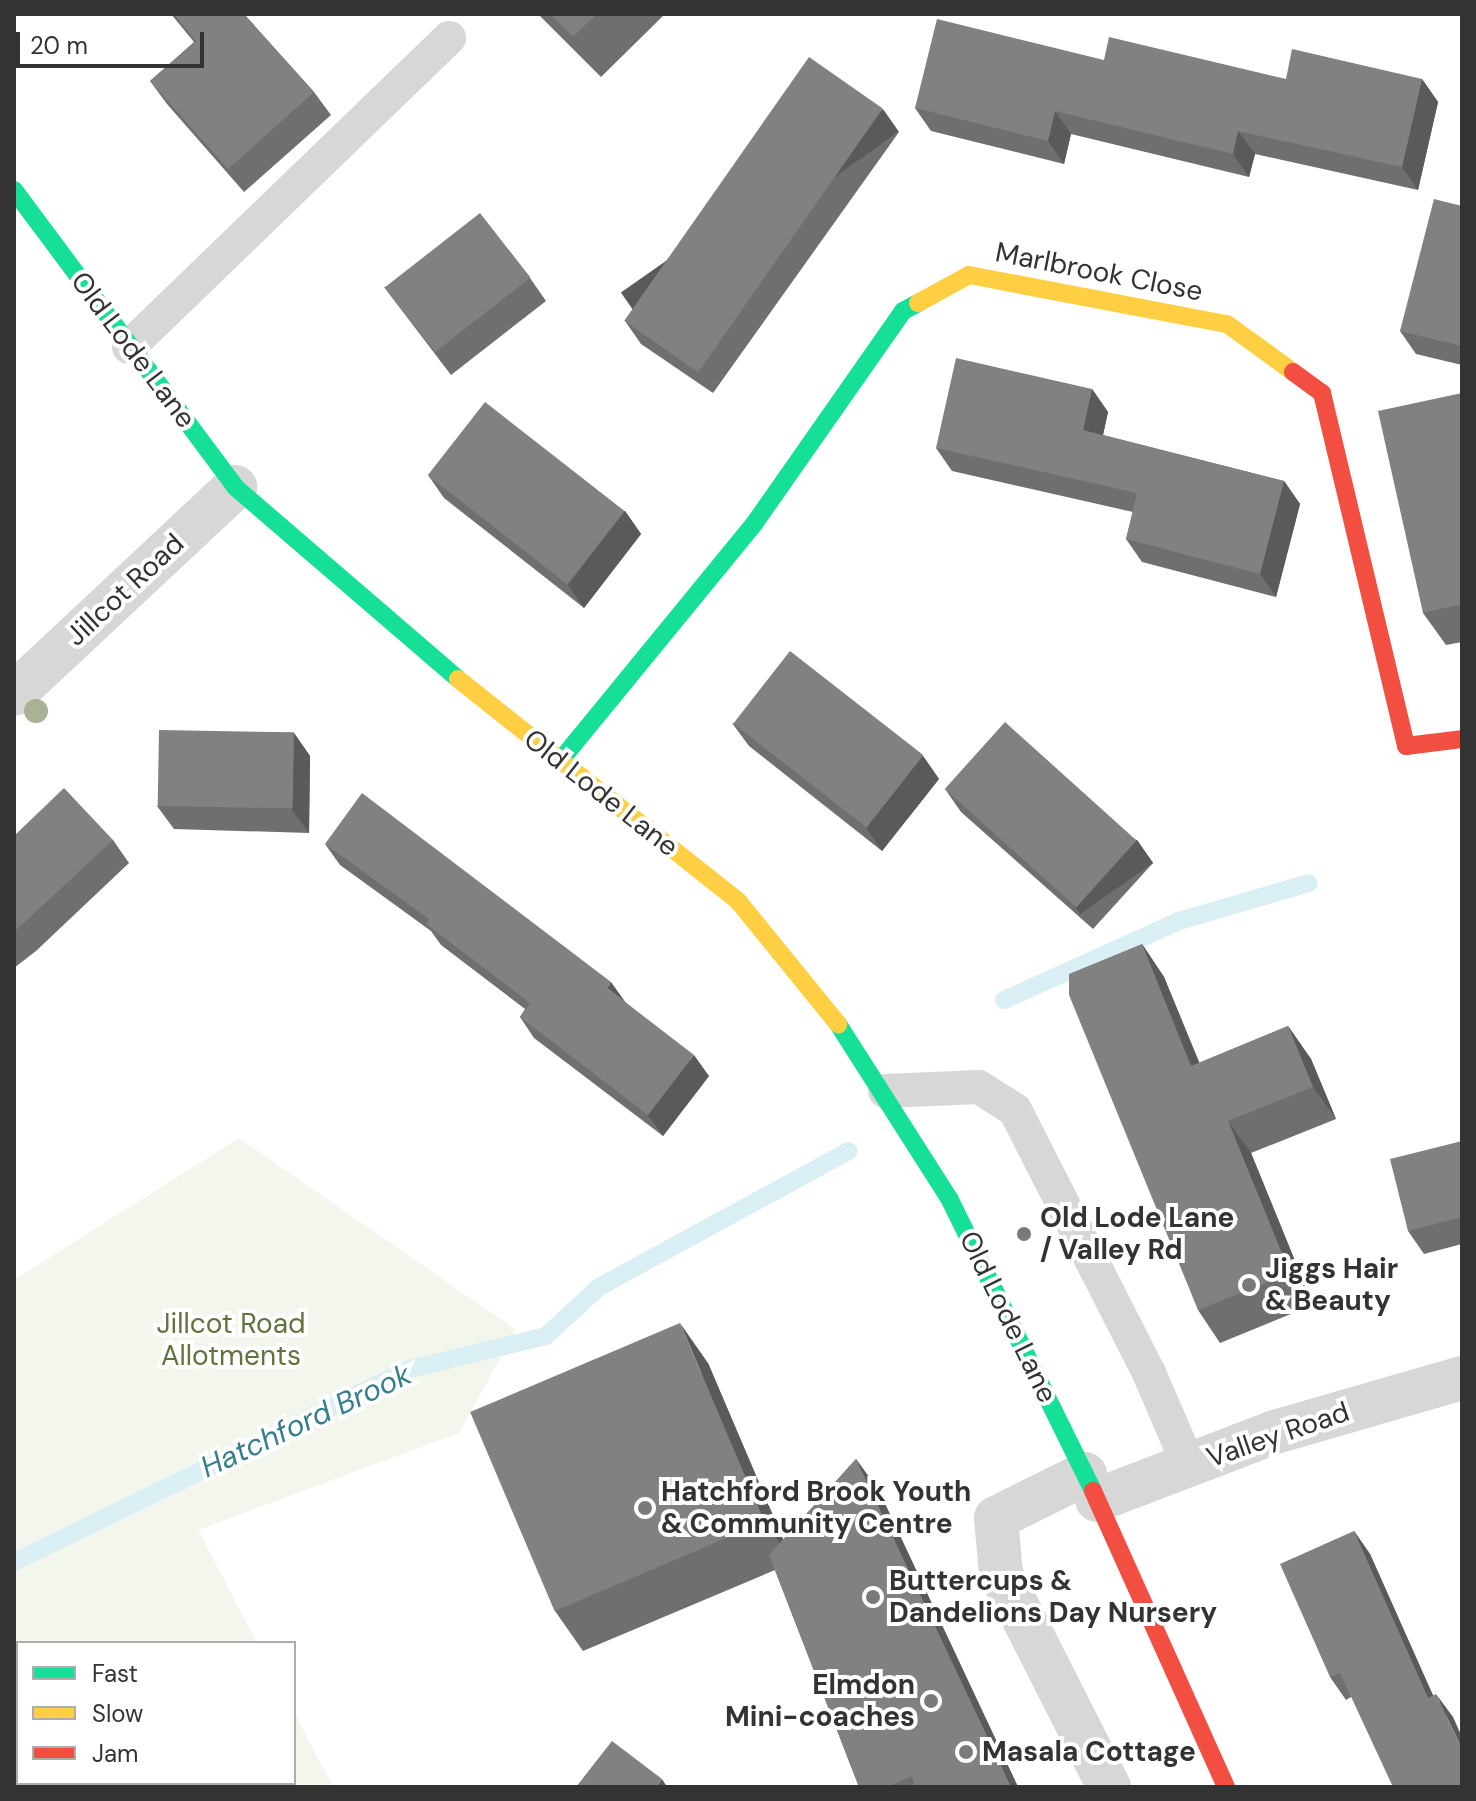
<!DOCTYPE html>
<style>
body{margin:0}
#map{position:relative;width:1476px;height:1801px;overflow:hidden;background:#fff;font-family:"DM Sans",sans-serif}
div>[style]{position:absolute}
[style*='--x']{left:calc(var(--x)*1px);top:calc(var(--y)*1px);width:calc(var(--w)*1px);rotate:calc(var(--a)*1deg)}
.green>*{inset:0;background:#f3f6ed}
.stream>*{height:18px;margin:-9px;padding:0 9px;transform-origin:9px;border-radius:9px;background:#daeff3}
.lane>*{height:34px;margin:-17px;padding:0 17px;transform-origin:17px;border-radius:17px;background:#d7d7d7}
.street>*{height:44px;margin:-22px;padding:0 22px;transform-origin:22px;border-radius:22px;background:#d7d7d7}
.fast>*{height:18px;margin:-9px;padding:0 9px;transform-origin:9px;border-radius:9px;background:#16e098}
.slow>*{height:18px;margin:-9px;padding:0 9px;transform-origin:9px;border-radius:9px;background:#ffcf43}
.jam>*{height:18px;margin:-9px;padding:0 9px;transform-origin:9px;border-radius:9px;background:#f24e42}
.trees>*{width:24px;height:24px;margin:-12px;border-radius:50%;background:#a8b294}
.wall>*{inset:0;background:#6f6f6f}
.shaded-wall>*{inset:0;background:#5a5a5a;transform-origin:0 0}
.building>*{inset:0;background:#818181;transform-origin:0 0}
.dots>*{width:22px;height:22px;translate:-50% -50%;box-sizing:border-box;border:4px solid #fff;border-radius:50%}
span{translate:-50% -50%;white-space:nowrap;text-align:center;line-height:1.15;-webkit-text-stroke:8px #fff;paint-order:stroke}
.street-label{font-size:28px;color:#333}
.poi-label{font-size:28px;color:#333;font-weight:700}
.left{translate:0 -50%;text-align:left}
.right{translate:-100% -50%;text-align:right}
.park-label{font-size:28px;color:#61733c}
.water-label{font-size:30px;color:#367e8e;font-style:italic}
.frame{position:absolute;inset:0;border:16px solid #333;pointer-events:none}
.legend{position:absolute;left:16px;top:1641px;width:280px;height:144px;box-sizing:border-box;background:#fff;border:2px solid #adadad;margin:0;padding:10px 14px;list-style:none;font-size:24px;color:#333}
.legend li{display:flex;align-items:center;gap:16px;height:40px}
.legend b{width:40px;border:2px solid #adadad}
.scale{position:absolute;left:16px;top:32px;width:188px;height:36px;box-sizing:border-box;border:4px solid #333;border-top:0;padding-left:10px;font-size:24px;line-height:28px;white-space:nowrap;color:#333;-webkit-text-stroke:6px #fff;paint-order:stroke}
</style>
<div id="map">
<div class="green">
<i style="clip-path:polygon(239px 1138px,516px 1330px,459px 1433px,198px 1530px,257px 1643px,18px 1643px,18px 1783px,294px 1783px,294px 1712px,333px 1787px,14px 1787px,14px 1280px)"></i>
</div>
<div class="stream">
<i style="--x:1004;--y:1000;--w:192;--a:-24.3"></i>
<i style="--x:1179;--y:921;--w:135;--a:-16.3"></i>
<i style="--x:14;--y:1562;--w:441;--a:-26"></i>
<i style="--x:410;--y:1369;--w:140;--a:-13.6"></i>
<i style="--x:546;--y:1336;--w:72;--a:-42.8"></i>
<i style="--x:599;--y:1287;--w:284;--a:-28.6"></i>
</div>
<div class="lane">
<i style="--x:129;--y:347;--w:445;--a:-44"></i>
<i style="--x:885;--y:1091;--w:94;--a:-2.4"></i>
<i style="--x:979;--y:1087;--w:43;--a:32.6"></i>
<i style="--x:1015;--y:1110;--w:295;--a:63"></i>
<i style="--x:1149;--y:1373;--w:101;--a:66.7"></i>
</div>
<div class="street">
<i style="--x:14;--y:694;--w:303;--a:-43.1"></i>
<i style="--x:1085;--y:1474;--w:99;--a:153.7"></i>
<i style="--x:996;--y:1518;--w:56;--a:84.9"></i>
<i style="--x:1001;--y:1574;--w:239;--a:63.1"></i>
<i style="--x:1097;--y:1500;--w:191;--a:-20.9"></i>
<i style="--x:1275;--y:1432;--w:195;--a:-16.1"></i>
</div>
<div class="fast">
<i style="--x:14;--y:190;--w:370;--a:53.3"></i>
<i style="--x:235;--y:487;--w:294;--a:40.7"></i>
<i style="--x:560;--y:761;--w:306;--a:-50.7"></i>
<i style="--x:754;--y:524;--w:260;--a:-55"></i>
<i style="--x:903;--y:311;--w:17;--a:-28"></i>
<i style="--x:838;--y:1024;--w:206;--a:57.5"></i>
<i style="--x:949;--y:1198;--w:326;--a:63.8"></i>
</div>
<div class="slow">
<i style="--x:918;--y:303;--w:58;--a:-28.8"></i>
<i style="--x:969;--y:275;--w:263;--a:10.8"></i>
<i style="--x:1227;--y:324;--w:82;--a:36"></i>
<i style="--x:458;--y:679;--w:357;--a:38.4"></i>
<i style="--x:738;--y:901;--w:159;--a:50.9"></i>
</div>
<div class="jam">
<i style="--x:1293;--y:372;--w:36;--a:36"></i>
<i style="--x:1322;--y:393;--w:363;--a:76.6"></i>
<i style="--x:1406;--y:746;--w:56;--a:-7.1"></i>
<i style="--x:1093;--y:1491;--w:325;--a:65.8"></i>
</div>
<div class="trees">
<i style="left:36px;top:711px"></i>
</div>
<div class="wall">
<i style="clip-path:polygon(171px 14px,244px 14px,314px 92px,331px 115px,244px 192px,167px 104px,150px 81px,194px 42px)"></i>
<i style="clip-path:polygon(538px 14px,665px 14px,601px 77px)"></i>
<i style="clip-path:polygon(1104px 60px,1286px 79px,1422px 79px,1438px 102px,1418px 190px,1255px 154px,1249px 177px,1071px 134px,1064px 164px,931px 131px,915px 108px)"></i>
<i style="clip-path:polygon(899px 132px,713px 393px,641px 344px,625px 321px)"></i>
<i style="clip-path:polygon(1462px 206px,1462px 365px,1416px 354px,1400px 331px)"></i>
<i style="clip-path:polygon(530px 278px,546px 301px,451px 375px,384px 287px)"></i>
<i style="clip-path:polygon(1092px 389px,1108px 412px,1103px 435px,1284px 481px,1300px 504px,1276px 597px,1142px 562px,1126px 539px,1133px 512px,952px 471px,936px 448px)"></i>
<i style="clip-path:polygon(1462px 393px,1462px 642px,1446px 645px,1423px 613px)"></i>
<i style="clip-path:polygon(428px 475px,625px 511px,641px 534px,584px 608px,444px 498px)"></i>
<i style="clip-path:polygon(732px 723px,923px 756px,939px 779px,882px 851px,749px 746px)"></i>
<i style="clip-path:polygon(294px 733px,310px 756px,309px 833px,174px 829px,157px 806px)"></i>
<i style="clip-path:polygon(945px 789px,1137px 840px,1153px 863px,1093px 929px,961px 812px)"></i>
<i style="clip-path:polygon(14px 836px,113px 840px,129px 863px,36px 951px,14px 968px)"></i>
<i style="clip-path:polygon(325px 844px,625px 1002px,709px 1076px,663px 1136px,534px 1038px,520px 1017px,525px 1009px,441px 945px,431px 931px,340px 865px)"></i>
<i style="clip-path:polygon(1142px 944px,1164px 977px,1199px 1063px,1288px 1026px,1311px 1059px,1336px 1119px,1251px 1153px,1313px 1305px,1220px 1343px,1198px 1310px)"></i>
<i style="clip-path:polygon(1462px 1141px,1462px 1244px,1424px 1254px,1408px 1231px)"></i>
<i style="clip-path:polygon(708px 1363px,783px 1540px,856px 1459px,879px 1491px,1018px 1787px,859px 1787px,775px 1570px,583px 1651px,555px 1611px)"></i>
<i style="clip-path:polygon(1354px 1531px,1370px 1554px,1433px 1695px,1453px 1717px,1351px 1697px,1346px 1700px,1330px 1677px)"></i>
</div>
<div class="shaded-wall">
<i style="clip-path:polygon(1422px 79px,1438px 102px,1418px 190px,1402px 167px)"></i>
<i style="left:883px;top:109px;width:28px;height:320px;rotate:55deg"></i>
<i style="clip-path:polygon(1055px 111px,1071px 134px,1064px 164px,1048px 141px)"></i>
<i style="clip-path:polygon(1238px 131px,1255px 154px,1249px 177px,1233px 154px)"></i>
<i style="clip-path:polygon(1092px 389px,1108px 412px,1099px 453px,1083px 430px)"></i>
<i style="clip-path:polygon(1284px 481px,1300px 504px,1276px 597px,1260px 574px)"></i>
<i style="clip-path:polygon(625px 511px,641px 534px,584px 608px,568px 585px)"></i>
<i style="clip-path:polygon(294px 733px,310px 756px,309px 833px,292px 810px)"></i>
<i style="clip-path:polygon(923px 756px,939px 779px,882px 851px,866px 828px)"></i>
<i style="left:1137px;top:840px;width:28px;height:89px;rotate:55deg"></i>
<i style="clip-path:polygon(1142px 944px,1164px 977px,1214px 1098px,1191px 1066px)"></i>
<i style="clip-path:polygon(611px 982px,626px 1003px,607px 988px)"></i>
<i style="clip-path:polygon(1288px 1026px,1311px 1059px,1336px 1119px,1313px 1087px)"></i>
<i style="clip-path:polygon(694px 1055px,709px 1076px,663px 1136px,648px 1115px)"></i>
<i style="clip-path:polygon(1228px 1121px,1251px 1153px,1313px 1305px,1290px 1273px)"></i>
<i style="clip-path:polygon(680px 1323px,708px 1363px,793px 1562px,765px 1522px)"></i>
<i style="clip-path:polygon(856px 1459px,879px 1491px,1018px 1787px,1011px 1787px)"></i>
<i style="clip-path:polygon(1354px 1531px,1370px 1554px,1444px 1721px,1428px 1698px)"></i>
<i style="clip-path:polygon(1436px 1694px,1453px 1717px,1462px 1737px,1462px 1749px)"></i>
<i style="clip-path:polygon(662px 1779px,667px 1787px,656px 1787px)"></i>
</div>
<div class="building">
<i style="clip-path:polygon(174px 14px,244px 14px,314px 92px,228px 169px,150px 81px,196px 41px)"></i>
<i style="clip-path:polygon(550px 14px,597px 14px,573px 37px)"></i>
<i style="clip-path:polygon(937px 19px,1104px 60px,1109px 37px,1286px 79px,1292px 49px,1422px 79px,1402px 167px,1238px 131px,1233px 154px,1055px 111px,1048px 141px,915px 108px)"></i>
<i style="left:809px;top:57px;width:90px;height:322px;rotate:35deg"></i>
<i style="clip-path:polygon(1434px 199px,1462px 206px,1462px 346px,1400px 331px)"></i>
<i style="left:480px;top:213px;width:82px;height:121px;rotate:52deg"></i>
<i style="clip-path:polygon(956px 358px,1092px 389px,1083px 430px,1284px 481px,1260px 574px,1126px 539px,1137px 493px,936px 448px)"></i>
<i style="clip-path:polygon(1462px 393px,1462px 604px,1423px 613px,1378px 411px)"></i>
<i style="left:485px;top:402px;width:177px;height:93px;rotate:38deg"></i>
<i style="left:790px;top:651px;width:169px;height:92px;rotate:38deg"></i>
<i style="left:1005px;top:722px;width:177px;height:90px;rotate:42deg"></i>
<i style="left:159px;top:730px;width:135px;height:76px;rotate:1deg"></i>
<i style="clip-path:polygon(64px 788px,113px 840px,14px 932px,14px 836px)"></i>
<i style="clip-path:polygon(362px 793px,611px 982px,607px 988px,694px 1055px,648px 1115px,520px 1017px,530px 1003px,426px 924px,429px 919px,325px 844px)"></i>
<i style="clip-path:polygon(1142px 944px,1191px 1066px,1288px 1026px,1313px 1087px,1228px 1121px,1290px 1273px,1198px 1310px,1069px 995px,1069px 974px)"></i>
<i style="clip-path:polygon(1462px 1141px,1462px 1217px,1408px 1231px,1390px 1159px)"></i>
<i style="left:680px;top:1323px;width:216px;height:228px;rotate:67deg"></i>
<i style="clip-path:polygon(856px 1459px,1011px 1787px,915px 1787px,912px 1776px,887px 1787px,859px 1787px,769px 1555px)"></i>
<i style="clip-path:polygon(1354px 1531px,1428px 1698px,1436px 1694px,1462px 1749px,1462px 1787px,1393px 1787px,1340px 1673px,1330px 1677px,1280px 1564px)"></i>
<i style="clip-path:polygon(612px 1741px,662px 1779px,656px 1787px,576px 1787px)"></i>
</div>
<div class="dots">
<i style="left:1024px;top:1234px;background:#7a7a7a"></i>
<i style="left:1249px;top:1285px;background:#7a7a7a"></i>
<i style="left:645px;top:1508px;background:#7a7a7a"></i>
<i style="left:873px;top:1597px;background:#7a7a7a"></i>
<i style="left:931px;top:1701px;background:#7a7a7a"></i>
<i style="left:966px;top:1752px;background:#7a7a7a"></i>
</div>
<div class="street-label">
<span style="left:1099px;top:272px;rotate:11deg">Marlbrook Close</span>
<span style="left:133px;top:350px;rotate:53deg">Old Lode Lane</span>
<span style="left:125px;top:590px;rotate:-43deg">Jillcot Road</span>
<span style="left:601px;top:793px;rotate:38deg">Old Lode Lane</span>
<span style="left:1008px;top:1317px;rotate:64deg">Old Lode Lane</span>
<span style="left:1278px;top:1435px;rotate:-19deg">Valley Road</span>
</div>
<div class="poi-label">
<span class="left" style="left:1040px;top:1234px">Old Lode Lane<br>/ Valley Rd</span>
<span class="left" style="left:1265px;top:1285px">Jiggs Hair<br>&amp; Beauty</span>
<span class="left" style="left:661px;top:1508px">Hatchford Brook Youth<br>&amp; Community Centre</span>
<span class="left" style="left:889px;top:1597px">Buttercups &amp;<br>Dandelions Day Nursery</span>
<span class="right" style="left:915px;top:1701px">Elmdon<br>Mini-coaches</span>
<span class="left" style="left:982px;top:1752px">Masala Cottage</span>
</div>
<div class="park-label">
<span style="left:231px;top:1340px">Jillcot Road<br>Allotments</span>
</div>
<div class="water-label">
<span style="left:306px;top:1421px;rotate:-25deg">Hatchford Brook</span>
</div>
<div class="frame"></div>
<ul class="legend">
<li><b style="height:10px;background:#16e098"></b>Fast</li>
<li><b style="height:10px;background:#ffcf43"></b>Slow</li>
<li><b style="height:10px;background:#f24e42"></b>Jam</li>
</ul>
<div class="scale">20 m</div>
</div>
